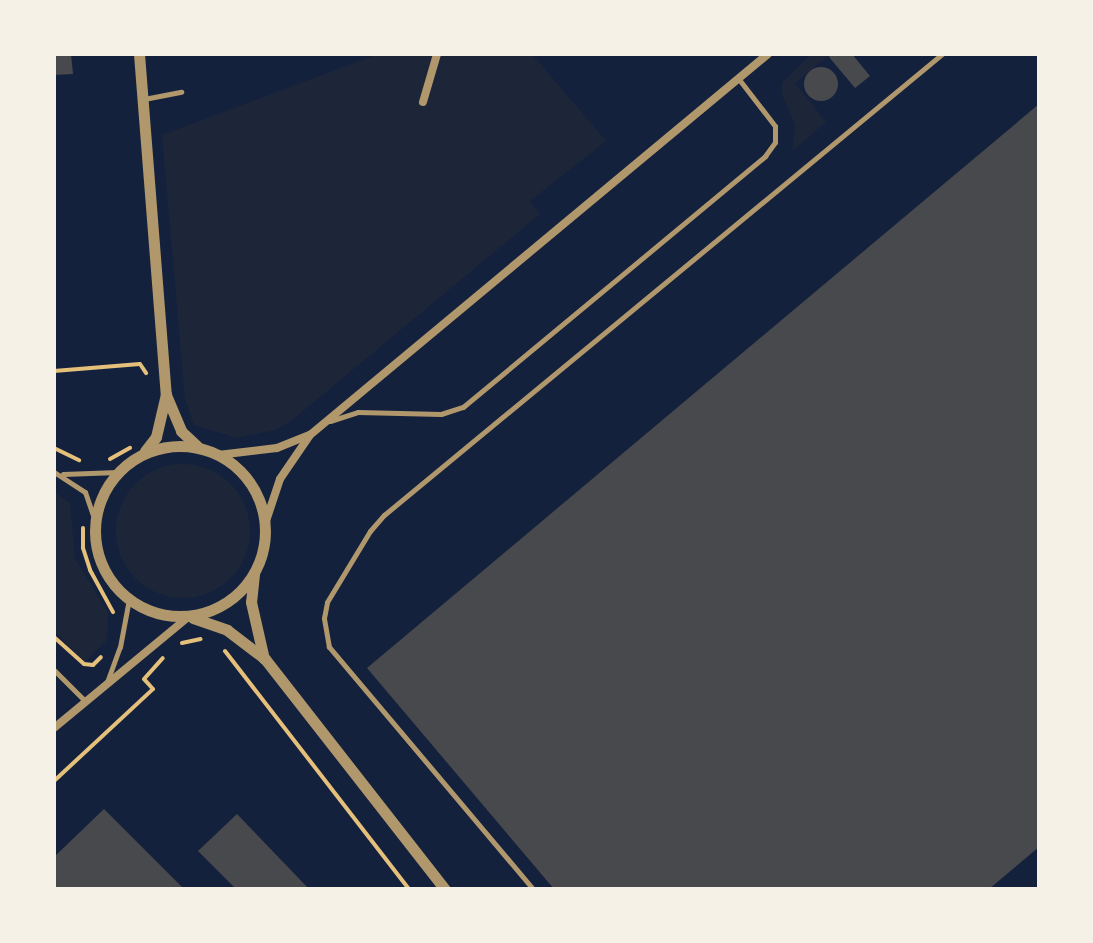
<!DOCTYPE html>
<style>
body{margin:0}
#map{position:relative;width:1093px;height:943px;overflow:hidden;background:#14213d;font-family:Barlow,sans-serif}
div>[style]{position:absolute}
[style*='--x']{left:calc(var(--x)*1px);top:calc(var(--y)*1px);width:calc(var(--w)*1px);rotate:calc(var(--a)*1deg)}
.green>*{inset:0;background:#1d2539}
.round{border-radius:50%}
.building>*{inset:0;background:#48494c}
.path>*{height:4px;margin:-2px;padding:0 2px;transform-origin:2px;border-radius:2px;background:#e5c07b}
.service>*{height:5px;margin:-2.5px;padding:0 2.5px;transform-origin:2.5px;border-radius:2.5px;background:#b1986c}
.minor>*{height:8px;margin:-4px;padding:0 4px;transform-origin:4px;border-radius:4px;background:#b1986c}
.tertiary>*{height:11px;margin:-5.5px;padding:0 5.5px;transform-origin:5.5px;border-radius:5.5px;background:#b1986c}
.tertiary>.ring{margin:-5.5px;padding:0;box-sizing:content-box;background:none;border:11px solid #b1986c;border-radius:50%}
span{translate:-50% -50%;white-space:nowrap;text-align:center;line-height:1.15;-webkit-text-stroke:8px #f6f1e7;paint-order:stroke}
.frame{position:absolute;inset:0;border:56px solid #f6f1e7;pointer-events:none}
</style>
<div id="map">
<div class="green">
<i style="clip-path:polygon(378px 54px,532px 54px,606px 141px,530px 201px,540px 214px,291px 421px,275px 430px,237px 438px,194px 425px,185px 399px,162px 135px)"></i>
<i style="clip-path:polygon(811px 54px,831px 54px,795px 83px,826px 122px,792px 151px,795px 125px,782px 94px,782px 83px)"></i>
<i class="round" style="left:116px;top:464px;width:134px;height:134px"></i>
<i style="clip-path:polygon(54px 492px,70px 503px,75px 559px,108px 612px,107px 640px,85px 662px,54px 631px)"></i>
</div>
<div class="building">
<i style="clip-path:polygon(54px 54px,71px 54px,73px 74px,54px 75px)"></i>
<i style="clip-path:polygon(832px 54px,852px 54px,870px 76px,855px 88px,829px 57px)"></i>
<i class="round" style="left:804px;top:67px;width:34px;height:34px"></i>
<i style="clip-path:polygon(1039px 104px,1039px 847px,989px 889px,554px 889px,367px 668px)"></i>
<i style="clip-path:polygon(104px 809px,184px 889px,54px 889px,54px 857px)"></i>
<i style="clip-path:polygon(237px 814px,309px 889px,236px 889px,198px 851px)"></i>
</div>
<div class="path">
<i style="--x:54;--y:371;--w:86;--a:-4.7"></i>
<i style="--x:140;--y:364;--w:11;--a:56"></i>
<i style="--x:54;--y:448;--w:28;--a:26"></i>
<i style="--x:110;--y:459;--w:23;--a:-29"></i>
<i style="--x:83;--y:528;--w:20;--a:90"></i>
<i style="--x:83;--y:548;--w:23;--a:72"></i>
<i style="--x:90;--y:570;--w:48;--a:61.3"></i>
<i style="--x:54;--y:637;--w:40;--a:42"></i>
<i style="--x:84;--y:664;--w:9;--a:6"></i>
<i style="--x:93;--y:665;--w:11;--a:-45"></i>
<i style="--x:182;--y:643;--w:19;--a:-12"></i>
<i style="--x:225;--y:651;--w:301;--a:52.3"></i>
<i style="--x:54;--y:781;--w:135;--a:-42.9"></i>
<i style="--x:153;--y:689;--w:13;--a:-132"></i>
<i style="--x:144;--y:679;--w:28;--a:-48"></i>
</div>
<div class="service">
<i style="--x:144;--y:99;--w:38;--a:-11"></i>
<i style="--x:330;--y:421;--w:29;--a:-18"></i>
<i style="--x:358;--y:412;--w:83;--a:1.4"></i>
<i style="--x:441;--y:414;--w:23;--a:-18"></i>
<i style="--x:463;--y:407;--w:393;--a:-39.7"></i>
<i style="--x:765;--y:156;--w:17;--a:-54"></i>
<i style="--x:775;--y:142;--w:16;--a:-90"></i>
<i style="--x:775;--y:126;--w:61;--a:-127.6"></i>
<i style="--x:54;--y:472;--w:37;--a:33"></i>
<i style="--x:85;--y:492;--w:31;--a:71"></i>
<i style="--x:63;--y:474;--w:55;--a:-2.1"></i>
<i style="--x:54;--y:670;--w:45;--a:45"></i>
<i style="--x:107;--y:682;--w:37;--a:-70"></i>
<i style="--x:120;--y:647;--w:49;--a:-79.4"></i>
<i style="--x:533;--y:889;--w:317;--a:-130.1"></i>
<i style="--x:329;--y:647;--w:29;--a:-100"></i>
<i style="--x:324;--y:618;--w:16;--a:-79"></i>
<i style="--x:327;--y:602;--w:83;--a:-58.8"></i>
<i style="--x:370;--y:531;--w:21;--a:-49"></i>
<i style="--x:384;--y:515;--w:724;--a:-39.56"></i>
</div>
<div class="minor">
<i style="--x:423;--y:102;--w:50;--a:-73.7"></i>
<i style="--x:310;--y:435;--w:596;--a:-39.76"></i>
<i style="--x:218;--y:455;--w:59;--a:-6.8"></i>
<i style="--x:277;--y:448;--w:35;--a:-22"></i>
<i style="--x:310;--y:435;--w:53;--a:124.3"></i>
<i style="--x:280;--y:479;--w:47;--a:108.4"></i>
<i style="--x:54;--y:728;--w:173;--a:-39.6"></i>
</div>
<div class="tertiary">
<i style="--x:139;--y:54;--w:341;--a:85.5"></i>
<i style="--x:166;--y:394;--w:44;--a:103.1"></i>
<i style="--x:156;--y:437;--w:18;--a:128"></i>
<i style="--x:166;--y:395;--w:39;--a:67"></i>
<i style="--x:181;--y:431;--w:23;--a:43"></i>
<i class="ring" style="left:95px;top:446px;width:159px;height:159px"></i>
<i style="--x:254;--y:574;--w:28;--a:96"></i>
<i style="--x:251;--y:602;--w:58;--a:77.2"></i>
<i style="--x:193;--y:618;--w:36;--a:19"></i>
<i style="--x:227;--y:630;--w:48;--a:37.3"></i>
<i style="--x:265;--y:659;--w:292;--a:52"></i>
</div>
<div class="frame"></div>
</div>
